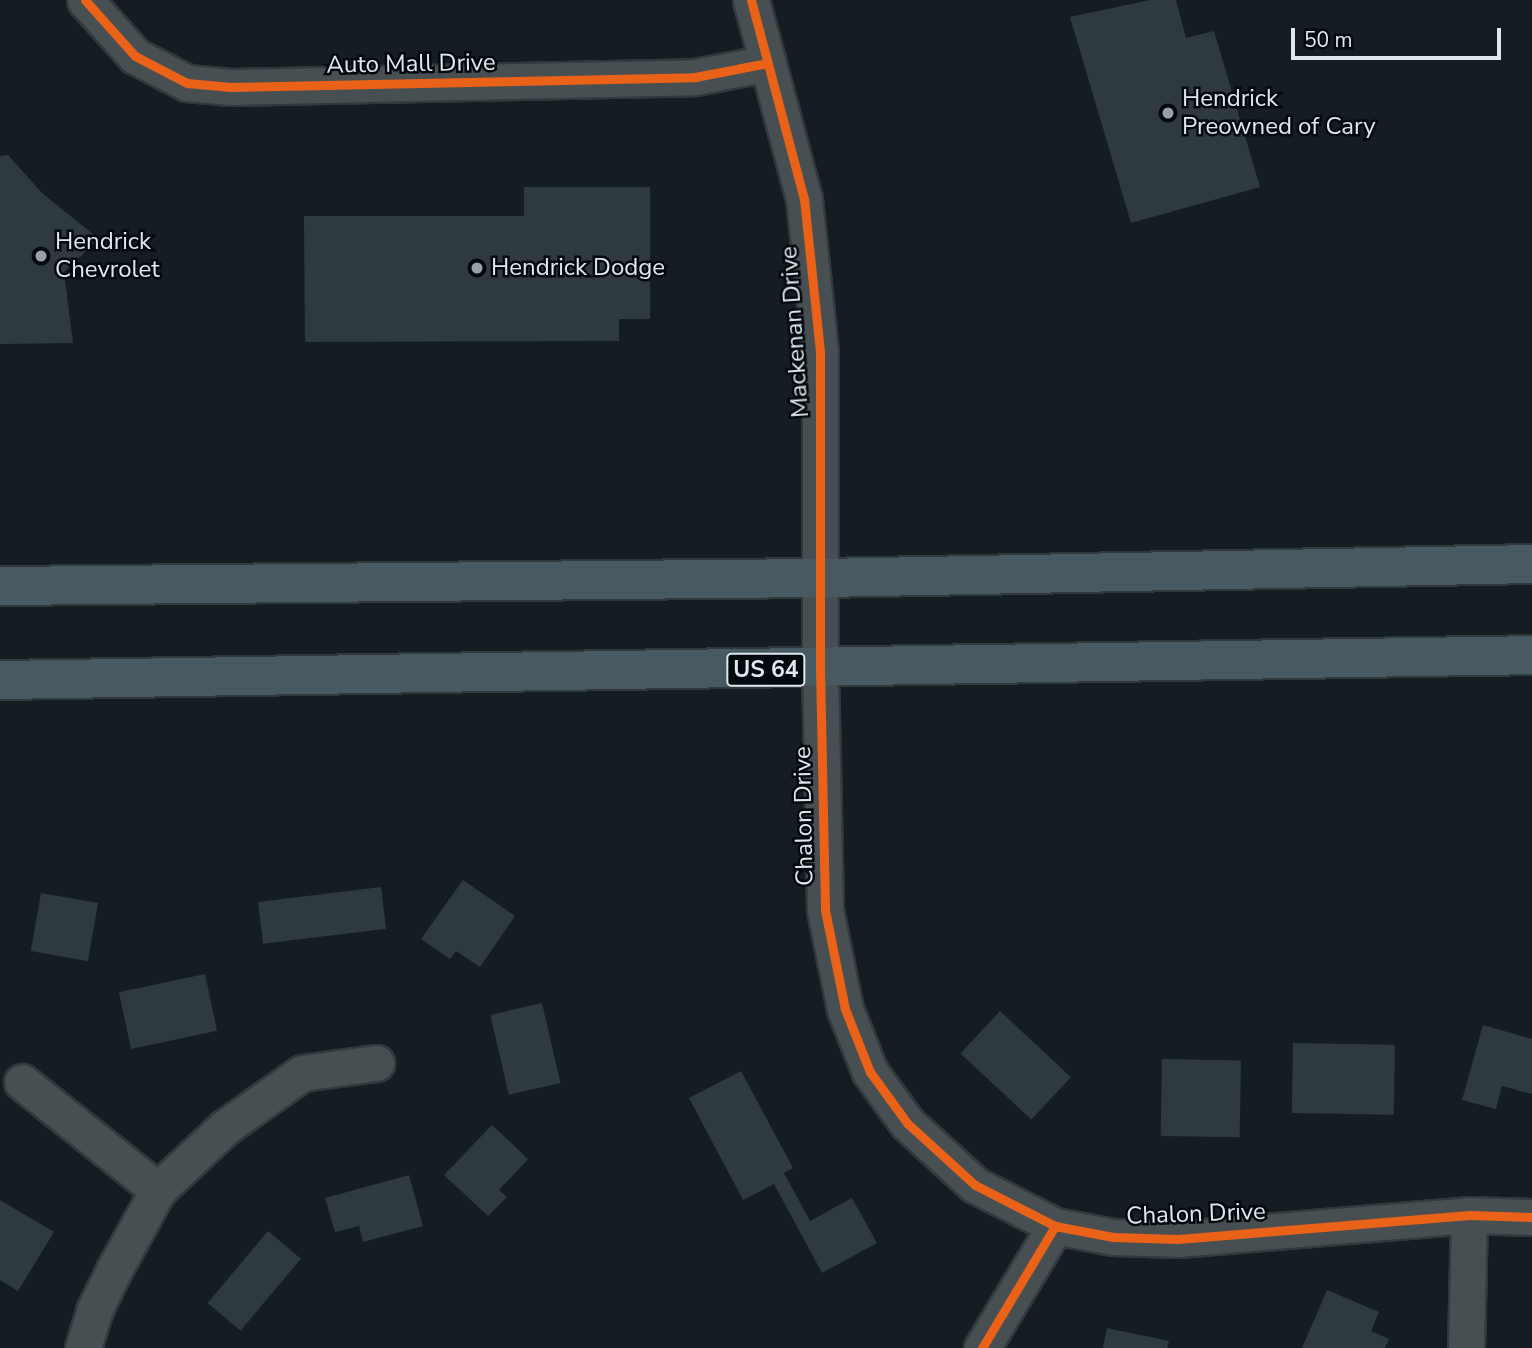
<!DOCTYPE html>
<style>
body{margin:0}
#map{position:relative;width:1532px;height:1348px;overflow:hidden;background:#141e22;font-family:"Nunito Sans",sans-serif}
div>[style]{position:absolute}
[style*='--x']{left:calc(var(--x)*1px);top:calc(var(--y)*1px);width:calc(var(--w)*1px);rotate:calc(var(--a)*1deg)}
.building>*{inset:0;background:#2e3a3f;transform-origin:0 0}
.roads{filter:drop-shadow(2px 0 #32393c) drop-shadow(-2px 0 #32393c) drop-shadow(0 2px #32393c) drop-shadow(0 -2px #32393c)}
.minor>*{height:35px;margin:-17.5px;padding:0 17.5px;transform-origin:17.5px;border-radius:17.5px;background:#474f53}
.highway>*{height:38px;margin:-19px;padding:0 19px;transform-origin:19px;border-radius:19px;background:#475a62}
.cycleway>*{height:9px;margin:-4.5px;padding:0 4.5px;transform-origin:4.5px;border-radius:4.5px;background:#ea6118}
.dots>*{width:19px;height:19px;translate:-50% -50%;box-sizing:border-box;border:4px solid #03090c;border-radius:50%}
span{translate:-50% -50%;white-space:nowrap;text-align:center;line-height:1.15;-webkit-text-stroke:5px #03090c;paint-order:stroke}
.shield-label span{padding:2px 5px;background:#03090c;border:2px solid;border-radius:5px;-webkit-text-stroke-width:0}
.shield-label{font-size:23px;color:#dee9ef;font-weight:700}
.street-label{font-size:24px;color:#dee9ef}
.poi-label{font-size:24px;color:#dee9ef}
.left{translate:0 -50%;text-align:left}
.scale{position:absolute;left:1291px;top:28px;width:210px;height:32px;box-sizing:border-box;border:4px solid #dee9ef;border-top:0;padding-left:9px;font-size:21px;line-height:24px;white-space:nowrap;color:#dee9ef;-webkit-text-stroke:5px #03090c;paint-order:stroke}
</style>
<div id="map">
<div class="building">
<i style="clip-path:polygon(1150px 0,1176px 0,1186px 38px,1214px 31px,1260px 187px,1131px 223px,1070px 17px)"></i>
<i style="clip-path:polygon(8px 155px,42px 193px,99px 239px,64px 272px,73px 343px,0 344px,0 156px)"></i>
<i style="clip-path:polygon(524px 187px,650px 187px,650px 319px,619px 319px,619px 341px,305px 342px,304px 216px,524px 216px)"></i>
<i style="clip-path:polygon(463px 880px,515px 916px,480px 967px,456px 951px,450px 959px,421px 939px)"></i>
<i style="left:381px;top:887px;width:42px;height:124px;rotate:83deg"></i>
<i style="left:41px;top:893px;width:58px;height:59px;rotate:10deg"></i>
<i style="left:205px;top:974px;width:58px;height:88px;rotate:78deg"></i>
<i style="left:542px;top:1003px;width:82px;height:53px;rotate:77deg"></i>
<i style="left:1000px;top:1011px;width:97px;height:58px;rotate:43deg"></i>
<i style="clip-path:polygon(1483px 1025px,1532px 1039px,1532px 1094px,1502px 1086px,1496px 1109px,1462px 1100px)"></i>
<i style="left:1293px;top:1043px;width:102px;height:70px;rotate:1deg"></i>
<i style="left:1162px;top:1059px;width:79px;height:77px;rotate:1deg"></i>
<i style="clip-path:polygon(741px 1071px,793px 1168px,784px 1173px,810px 1221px,852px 1198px,877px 1243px,822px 1273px,774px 1184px,743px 1200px,689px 1098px)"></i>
<i style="clip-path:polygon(492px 1125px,528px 1159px,499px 1190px,507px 1197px,488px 1216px,444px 1175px)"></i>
<i style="clip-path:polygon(409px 1175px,423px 1226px,363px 1242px,359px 1226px,335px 1232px,325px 1198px)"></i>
<i style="clip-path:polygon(0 1200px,54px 1232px,18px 1291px,0 1280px)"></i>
<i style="left:268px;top:1231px;width:43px;height:94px;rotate:40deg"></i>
<i style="clip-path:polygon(1327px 1290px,1379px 1312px,1371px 1331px,1389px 1339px,1385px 1348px,1302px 1348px)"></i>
<i style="clip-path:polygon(1107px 1328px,1169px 1341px,1167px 1348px,1103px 1348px)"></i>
</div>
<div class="roads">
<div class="minor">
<i style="--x:85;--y:0;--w:75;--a:48.2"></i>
<i style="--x:135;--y:56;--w:59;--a:27.4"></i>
<i style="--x:187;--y:83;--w:44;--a:5.2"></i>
<i style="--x:231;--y:87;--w:464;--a:-1.2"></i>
<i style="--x:695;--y:77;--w:74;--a:-10.9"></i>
<i style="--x:751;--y:0;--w:206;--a:75.1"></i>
<i style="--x:804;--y:199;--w:154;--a:84"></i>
<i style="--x:820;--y:352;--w:317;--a:90"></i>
<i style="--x:820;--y:669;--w:241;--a:88.8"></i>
<i style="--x:825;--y:910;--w:101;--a:78.6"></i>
<i style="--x:845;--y:1009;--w:68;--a:68.4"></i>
<i style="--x:870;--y:1072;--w:63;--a:54"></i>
<i style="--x:907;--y:1123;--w:92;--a:42.4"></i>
<i style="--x:975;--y:1185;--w:90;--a:27.1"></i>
<i style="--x:1055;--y:1226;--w:59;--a:10.7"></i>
<i style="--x:1113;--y:1237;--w:65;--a:1.8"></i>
<i style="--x:1178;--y:1239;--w:292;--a:-4.7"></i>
<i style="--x:1469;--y:1215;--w:63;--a:1.8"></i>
<i style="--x:22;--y:1082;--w:174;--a:38.5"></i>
<i style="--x:83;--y:1348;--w:39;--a:-73"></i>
<i style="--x:94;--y:1311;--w:46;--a:-64"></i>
<i style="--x:114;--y:1270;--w:91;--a:-61.2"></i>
<i style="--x:158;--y:1190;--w:91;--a:-43.2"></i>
<i style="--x:224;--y:1128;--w:95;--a:-35.2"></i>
<i style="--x:302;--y:1073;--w:75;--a:-7.7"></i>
<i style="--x:982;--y:1348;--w:142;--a:-59.1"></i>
<i style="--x:1466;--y:1348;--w:133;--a:-88.7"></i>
</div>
<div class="highway">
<i style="--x:0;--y:586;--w:823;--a:-0.56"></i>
<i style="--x:823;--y:578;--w:709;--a:-1.13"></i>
<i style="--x:0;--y:680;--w:1532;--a:-0.93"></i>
</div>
</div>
<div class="cycleway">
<i style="--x:85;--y:0;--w:75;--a:48.2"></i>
<i style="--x:135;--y:56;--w:59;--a:27.4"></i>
<i style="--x:187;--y:83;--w:44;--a:5.2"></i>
<i style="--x:231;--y:87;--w:464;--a:-1.2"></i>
<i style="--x:695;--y:77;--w:74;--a:-10.9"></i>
<i style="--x:751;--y:0;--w:206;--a:75.1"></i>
<i style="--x:804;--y:199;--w:154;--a:84"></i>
<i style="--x:820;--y:352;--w:317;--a:90"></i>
<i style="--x:820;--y:669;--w:241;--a:88.8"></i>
<i style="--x:825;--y:910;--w:101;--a:78.6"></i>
<i style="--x:845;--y:1009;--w:68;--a:68.4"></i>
<i style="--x:870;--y:1072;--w:63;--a:54"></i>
<i style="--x:907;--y:1123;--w:92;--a:42.4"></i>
<i style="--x:975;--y:1185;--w:90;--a:27.1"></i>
<i style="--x:1055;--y:1226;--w:59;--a:10.7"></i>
<i style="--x:1113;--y:1237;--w:65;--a:1.8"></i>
<i style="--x:1178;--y:1239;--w:292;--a:-4.7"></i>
<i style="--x:1469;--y:1215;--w:63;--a:1.8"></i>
<i style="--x:982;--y:1348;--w:142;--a:-59.1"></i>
</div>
<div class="dots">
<i style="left:1168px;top:113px;background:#97a2a7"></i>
<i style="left:41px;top:256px;background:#97a2a7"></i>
<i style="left:477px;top:268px;background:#97a2a7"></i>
</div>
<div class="shield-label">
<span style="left:766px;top:670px">US 64</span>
</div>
<div class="street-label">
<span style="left:411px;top:64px;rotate:-1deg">Auto Mall Drive</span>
<span style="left:795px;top:332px;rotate:-94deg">Mackenan Drive</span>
<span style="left:804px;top:816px;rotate:-91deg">Chalon Drive</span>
<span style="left:1196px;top:1214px;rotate:-2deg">Chalon Drive</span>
</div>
<div class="poi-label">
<span class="left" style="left:1182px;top:113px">Hendrick<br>Preowned of Cary</span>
<span class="left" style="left:55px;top:256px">Hendrick<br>Chevrolet</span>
<span class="left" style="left:491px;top:268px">Hendrick Dodge</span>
</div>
<div class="scale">50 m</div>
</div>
